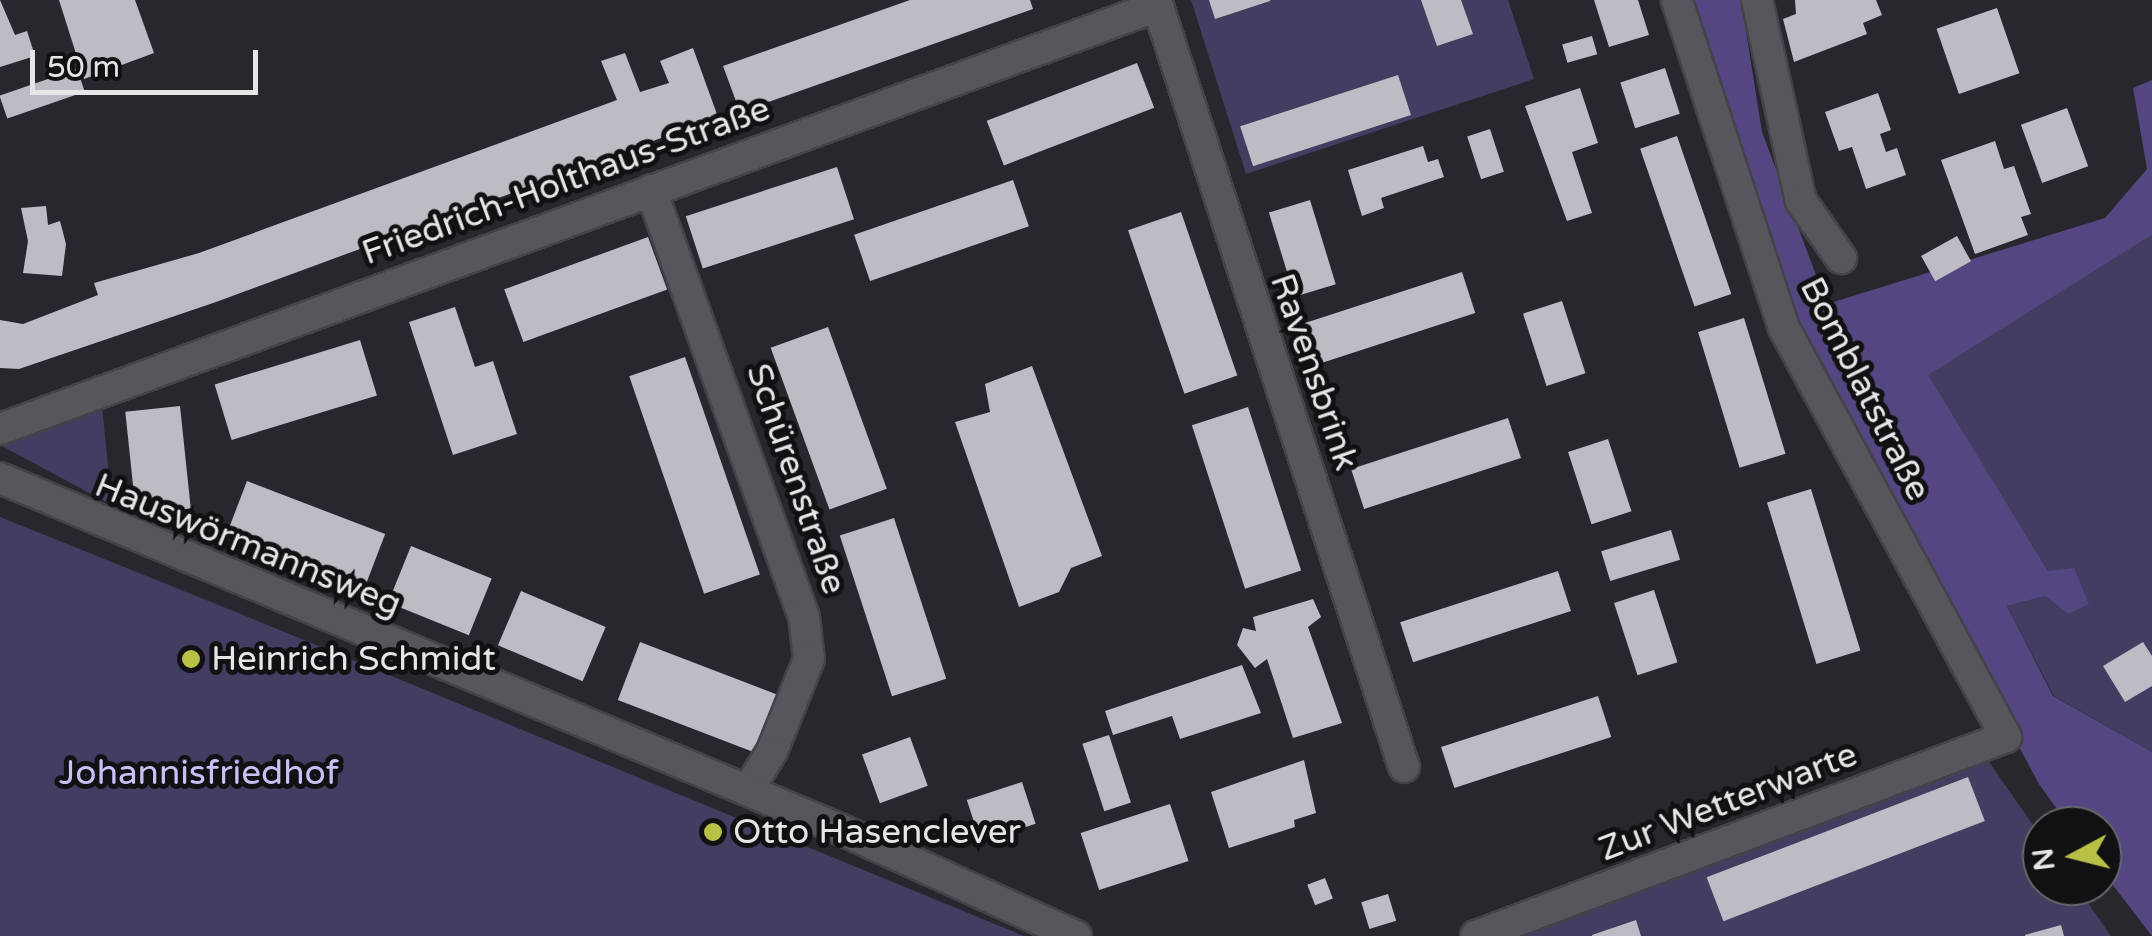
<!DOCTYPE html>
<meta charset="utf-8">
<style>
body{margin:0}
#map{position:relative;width:2152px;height:936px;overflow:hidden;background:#28272d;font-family:"Varela Round",sans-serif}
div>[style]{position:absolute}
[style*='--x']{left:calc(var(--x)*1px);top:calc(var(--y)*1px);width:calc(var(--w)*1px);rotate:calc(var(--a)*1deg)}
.green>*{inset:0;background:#443c61}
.forest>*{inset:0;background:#544781}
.building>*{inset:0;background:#bdbbc3;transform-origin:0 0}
.roads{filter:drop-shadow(2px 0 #444349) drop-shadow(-2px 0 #444349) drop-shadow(0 2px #444349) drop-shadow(0 -2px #444349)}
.minor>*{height:30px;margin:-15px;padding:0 15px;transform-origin:15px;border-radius:15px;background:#57565d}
.dots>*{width:28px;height:28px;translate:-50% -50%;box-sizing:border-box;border:5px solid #111113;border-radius:50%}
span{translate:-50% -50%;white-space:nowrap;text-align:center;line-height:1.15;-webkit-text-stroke:10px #111113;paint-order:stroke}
.street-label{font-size:35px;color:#e6e6e9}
.poi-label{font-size:35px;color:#e6e6e9}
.left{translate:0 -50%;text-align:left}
.park-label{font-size:35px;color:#cac0f6}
.north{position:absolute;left:2022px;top:806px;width:100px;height:100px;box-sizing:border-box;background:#111113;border:2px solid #666669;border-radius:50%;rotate:263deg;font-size:28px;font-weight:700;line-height:40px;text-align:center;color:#e6e6e9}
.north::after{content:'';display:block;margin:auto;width:35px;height:45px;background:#b9c046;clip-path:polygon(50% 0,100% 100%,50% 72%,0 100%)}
.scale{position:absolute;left:30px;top:50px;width:228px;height:45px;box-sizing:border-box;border:5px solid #e6e6e9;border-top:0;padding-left:12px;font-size:30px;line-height:35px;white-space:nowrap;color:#e6e6e9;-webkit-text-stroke:8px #111113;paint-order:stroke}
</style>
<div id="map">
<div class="green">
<i style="clip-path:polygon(1191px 0,1508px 0,1534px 79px,1246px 174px)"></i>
<i style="clip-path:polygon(2152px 235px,2152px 752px,2054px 696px,2007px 606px,2046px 596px,2048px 571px,1927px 375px)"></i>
<i style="clip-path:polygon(102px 407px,112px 505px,0 445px,0 443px)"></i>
<i style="clip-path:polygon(0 517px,226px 608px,1024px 936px,0 936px)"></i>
<i style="clip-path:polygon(1987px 759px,2042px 838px,2042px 886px,2076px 886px,2111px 936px,1514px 936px)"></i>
</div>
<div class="forest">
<i style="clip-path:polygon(1690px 0,1741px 0,1762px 132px,1827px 304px,2105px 218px,2147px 169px,2133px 88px,2152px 80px,2152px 235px,1928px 375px,2048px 571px,2074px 568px,2089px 604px,2068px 614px,2046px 596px,2007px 606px,2053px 696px,2152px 752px,2152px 936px,2102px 871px,2102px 826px,2069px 826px,2039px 784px,1791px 323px)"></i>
</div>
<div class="building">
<i style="clip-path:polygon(0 0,15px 35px,27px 31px,35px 56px,0 67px)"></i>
<i style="clip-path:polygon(59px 0,135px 0,154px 53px,84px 79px)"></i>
<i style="clip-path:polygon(910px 0,1030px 0,1033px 9px,740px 112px,723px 66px)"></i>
<i style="clip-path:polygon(1209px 0,1270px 0,1270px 1px,1215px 19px)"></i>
<i style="clip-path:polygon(1421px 0,1461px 0,1473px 34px,1437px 46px)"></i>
<i style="clip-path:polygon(1594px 0,1638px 0,1649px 35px,1609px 47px)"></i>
<i style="clip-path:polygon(1795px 0,1876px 0,1882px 15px,1863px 23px,1867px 34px,1794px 62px,1783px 19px,1796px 14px)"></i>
<i style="left:1997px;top:8px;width:69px;height:64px;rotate:71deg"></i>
<i style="left:1592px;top:36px;width:19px;height:31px;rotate:74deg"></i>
<i style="clip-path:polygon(693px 48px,718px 117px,216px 302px,19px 369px,0 368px,0 320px,23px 324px,98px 295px,94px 283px,199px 253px,617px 100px,601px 61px,625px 53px,640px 92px,669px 83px,660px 61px)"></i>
<i style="left:1137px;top:63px;width:48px;height:161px;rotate:69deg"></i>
<i style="left:1665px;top:68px;width:48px;height:47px;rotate:72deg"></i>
<i style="left:77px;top:69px;width:24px;height:82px;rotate:71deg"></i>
<i style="left:1398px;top:75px;width:42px;height:166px;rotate:72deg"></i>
<i style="clip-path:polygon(1580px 88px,1598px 143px,1572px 152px,1592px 213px,1567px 221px,1525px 106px)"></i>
<i style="clip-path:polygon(1878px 93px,1891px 130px,1880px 134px,1886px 152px,1897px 148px,1906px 175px,1866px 189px,1852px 147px,1839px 151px,1825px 112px)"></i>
<i style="left:2067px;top:108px;width:62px;height:49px;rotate:70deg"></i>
<i style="left:1490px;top:129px;width:45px;height:24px;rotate:72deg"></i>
<i style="left:1677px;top:136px;width:167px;height:39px;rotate:71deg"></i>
<i style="clip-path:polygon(1995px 141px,2004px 169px,2014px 166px,2031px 214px,2021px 217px,2028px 235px,1975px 254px,1941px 160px)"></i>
<i style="clip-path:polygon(1423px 146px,1428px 162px,1438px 159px,1444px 177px,1381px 198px,1384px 208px,1362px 216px,1348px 170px)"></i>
<i style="left:837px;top:167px;width:55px;height:159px;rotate:72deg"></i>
<i style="left:1013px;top:180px;width:49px;height:168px;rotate:71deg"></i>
<i style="left:1310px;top:200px;width:88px;height:43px;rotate:73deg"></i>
<i style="clip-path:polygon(46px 206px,48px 225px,60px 221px,66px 244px,62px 276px,23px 273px,28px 241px,21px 208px)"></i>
<i style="left:1181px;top:212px;width:173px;height:56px;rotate:71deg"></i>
<i style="left:1957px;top:236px;width:29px;height:41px;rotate:61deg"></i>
<i style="left:648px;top:237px;width:56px;height:153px;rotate:70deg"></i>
<i style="left:1462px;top:272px;width:43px;height:165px;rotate:72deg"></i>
<i style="left:1562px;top:301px;width:76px;height:41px;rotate:72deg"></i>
<i style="clip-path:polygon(455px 307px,475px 367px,493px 361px,517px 434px,453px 455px,409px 322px)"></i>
<i style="left:1744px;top:318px;width:142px;height:48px;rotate:73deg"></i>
<i style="left:828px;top:327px;width:172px;height:61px;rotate:70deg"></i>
<i style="left:360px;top:340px;width:58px;height:152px;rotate:73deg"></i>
<i style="left:685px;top:357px;width:230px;height:59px;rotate:71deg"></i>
<i style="clip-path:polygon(1032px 366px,1102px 556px,1071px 568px,1059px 592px,1019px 607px,955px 422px,990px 412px,985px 384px)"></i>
<i style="left:180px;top:406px;width:103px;height:55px;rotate:84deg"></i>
<i style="left:1248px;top:407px;width:172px;height:59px;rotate:72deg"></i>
<i style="left:1508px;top:418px;width:42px;height:165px;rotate:72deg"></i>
<i style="left:1608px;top:439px;width:76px;height:42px;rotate:72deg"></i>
<i style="left:247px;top:481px;width:148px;height:62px;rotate:21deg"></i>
<i style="left:1811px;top:489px;width:169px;height:46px;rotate:73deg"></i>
<i style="left:894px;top:518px;width:169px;height:57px;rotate:72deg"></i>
<i style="left:1671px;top:530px;width:31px;height:73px;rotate:73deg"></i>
<i style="left:411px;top:546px;width:87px;height:61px;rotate:22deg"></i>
<i style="left:1558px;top:571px;width:42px;height:166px;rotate:72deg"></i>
<i style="left:1654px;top:590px;width:76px;height:42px;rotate:72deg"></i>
<i style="left:521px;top:591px;width:92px;height:59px;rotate:23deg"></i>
<i style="clip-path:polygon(1313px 599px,1321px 617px,1308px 627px,1342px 723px,1293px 738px,1267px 659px,1255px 668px,1237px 645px,1243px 628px,1256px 631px,1253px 617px)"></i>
<i style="left:640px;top:642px;width:146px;height:62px;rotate:21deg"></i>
<i style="clip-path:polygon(2143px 642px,2152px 656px,2152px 686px,2125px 702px,2103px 666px)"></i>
<i style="clip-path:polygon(1242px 665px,1261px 713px,1180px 739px,1172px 716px,1113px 735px,1105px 711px)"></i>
<i style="left:1598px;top:696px;width:43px;height:165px;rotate:72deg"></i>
<i style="left:1109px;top:735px;width:71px;height:28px;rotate:72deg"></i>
<i style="left:910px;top:737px;width:52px;height:51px;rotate:70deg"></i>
<i style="clip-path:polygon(1304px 760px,1316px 813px,1294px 820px,1295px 827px,1229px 848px,1211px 792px)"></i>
<i style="left:1968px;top:777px;width:47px;height:280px;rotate:69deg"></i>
<i style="left:1022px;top:782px;width:44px;height:58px;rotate:72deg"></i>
<i style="left:1170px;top:804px;width:60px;height:94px;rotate:72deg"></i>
<i style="left:1325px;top:878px;width:22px;height:19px;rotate:69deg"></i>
<i style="left:1388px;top:894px;width:28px;height:28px;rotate:73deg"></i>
<i style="clip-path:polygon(1636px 920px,1641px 936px,1592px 936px,1592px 935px)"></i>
<i style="clip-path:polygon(2061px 925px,2064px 936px,2025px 936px,2025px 935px)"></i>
</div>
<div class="roads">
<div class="minor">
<i style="--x:1156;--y:0;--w:806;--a:72.08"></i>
<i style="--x:1757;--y:0;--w:206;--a:77.7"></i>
<i style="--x:1801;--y:201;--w:70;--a:54.9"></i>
<i style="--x:651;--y:190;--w:454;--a:70.3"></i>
<i style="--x:804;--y:617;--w:42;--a:83.2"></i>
<i style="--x:809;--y:659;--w:99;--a:111.9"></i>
<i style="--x:772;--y:751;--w:46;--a:121.6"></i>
<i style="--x:0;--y:429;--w:1233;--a:-20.07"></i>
<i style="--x:0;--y:478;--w:913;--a:22.69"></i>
<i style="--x:842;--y:830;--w:257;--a:24.4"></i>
<i style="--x:1476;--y:936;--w:566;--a:-20.58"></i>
<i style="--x:2006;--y:737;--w:465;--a:-118.5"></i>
<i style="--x:1784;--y:328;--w:345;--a:-108.1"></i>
</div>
</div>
<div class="dots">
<i style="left:191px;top:659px;background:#b9c046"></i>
<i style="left:713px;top:832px;background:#b9c046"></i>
</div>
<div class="street-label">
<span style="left:566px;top:181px;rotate:-20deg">Friedrich-Holthaus-Straße</span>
<span style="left:1314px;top:372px;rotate:71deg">Ravensbrink</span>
<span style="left:1865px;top:389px;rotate:63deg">Bomblatstraße</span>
<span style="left:796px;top:479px;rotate:71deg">Schürenstraße</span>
<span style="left:248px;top:545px;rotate:22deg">Hauswörmannsweg</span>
<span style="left:1728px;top:802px;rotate:-21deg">Zur Wetterwarte</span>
</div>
<div class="poi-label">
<span class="left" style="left:211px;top:659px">Heinrich Schmidt</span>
<span class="left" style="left:733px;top:832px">Otto Hasenclever</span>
</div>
<div class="park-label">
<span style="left:199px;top:773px">Johannisfriedhof</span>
</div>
<div class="north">N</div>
<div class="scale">50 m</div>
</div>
